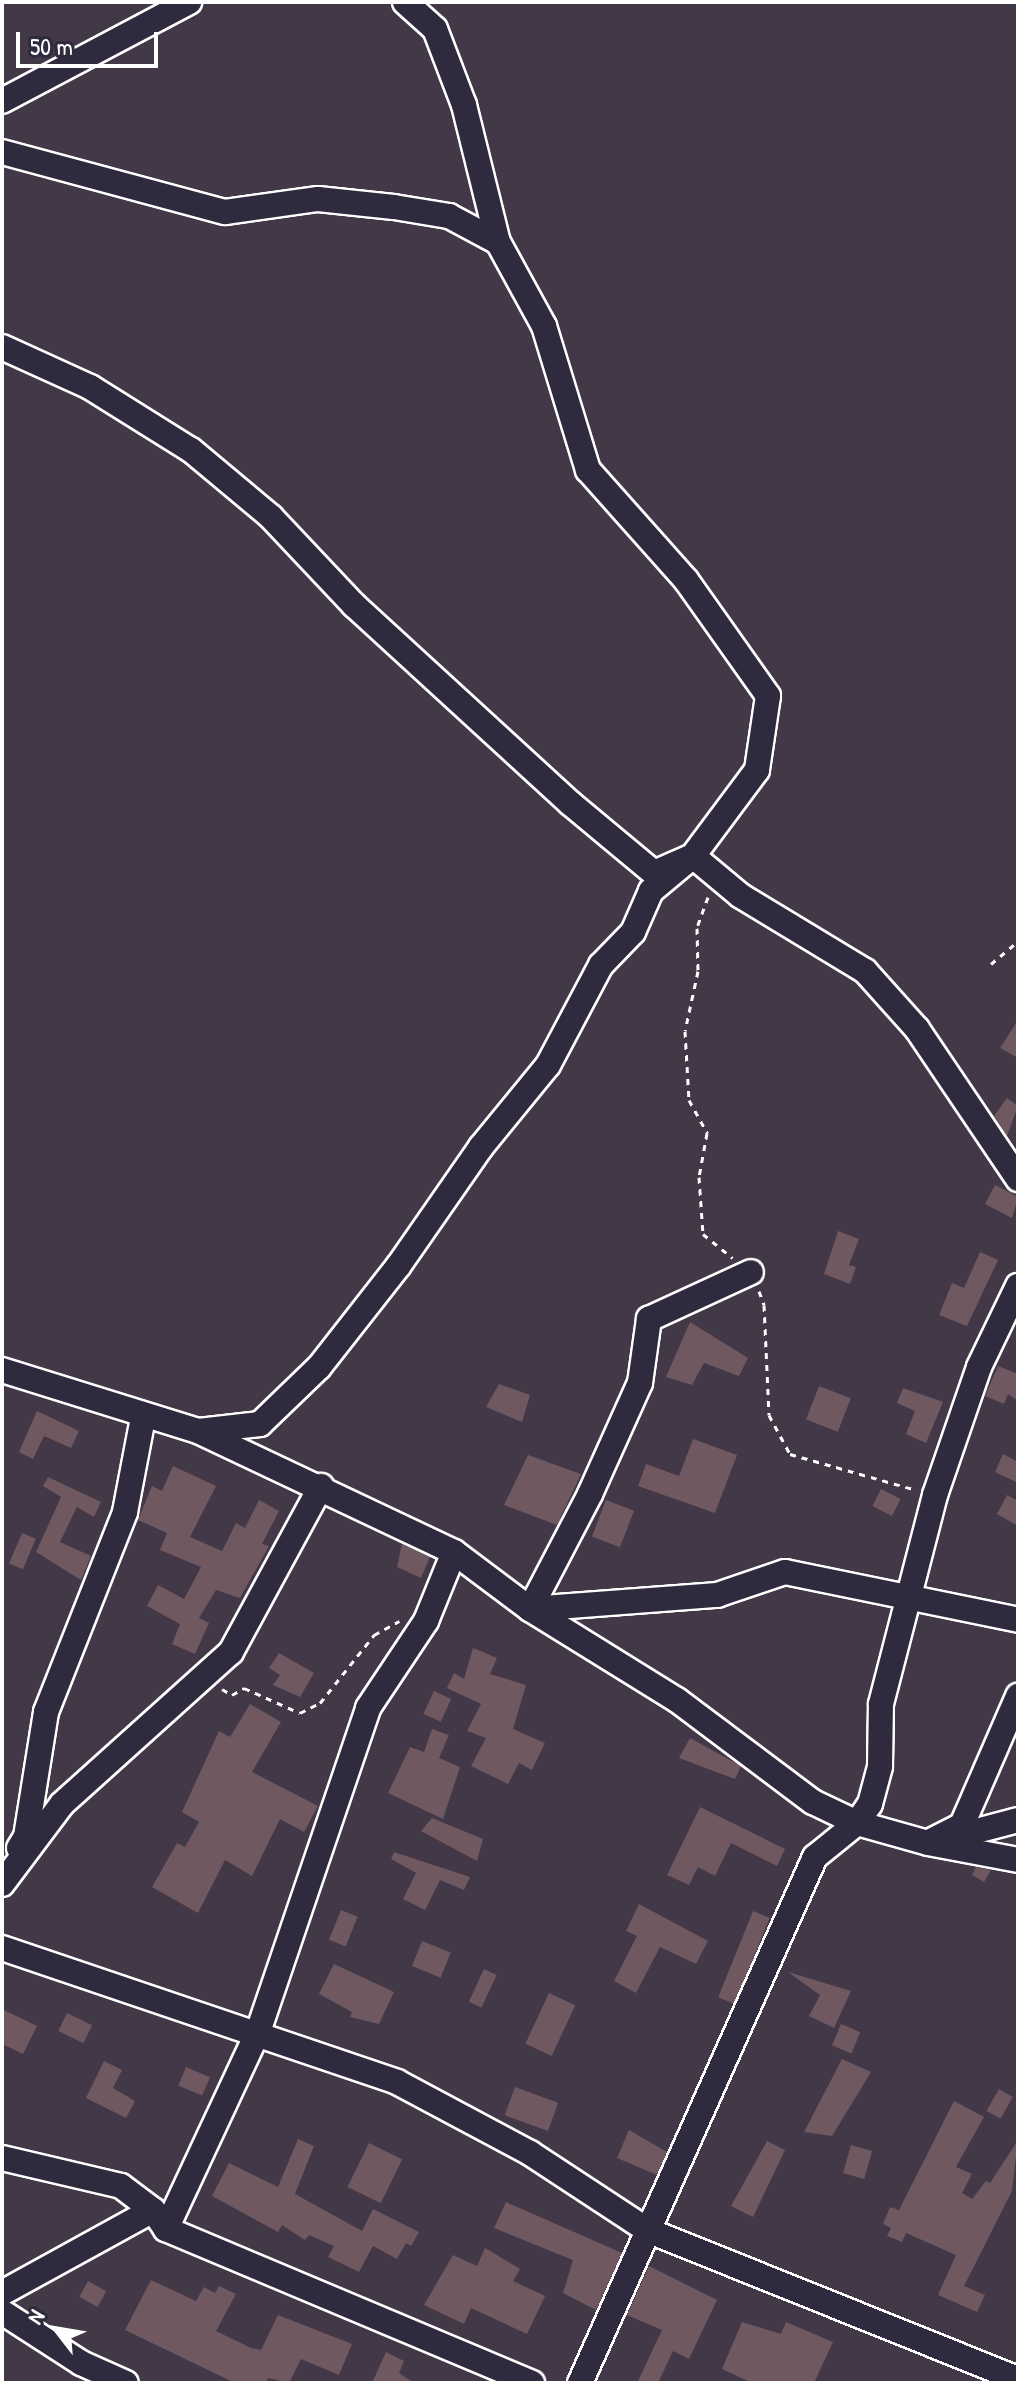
<!DOCTYPE html>
<style>
body{margin:0}
#map{position:relative;width:1020px;height:2385px;overflow:hidden;background:#423848;font-family:"Patrick Hand",sans-serif}
div>[style]{position:absolute}
[style*='--x']{left:calc(var(--x)*1px);top:calc(var(--y)*1px);width:calc(var(--w)*1px);rotate:calc(var(--a)*1deg)}
.building>*{inset:0;background:#6f5860;transform-origin:0 0}
.path>*{height:3px;margin-top:-1.5px;transform-origin:0;background:repeating-linear-gradient(90deg,#fff 0 6px,transparent 0 12px)}
.roads{filter:drop-shadow(2px 0 #fff) drop-shadow(-2px 0 #fff) drop-shadow(0 2px #fff) drop-shadow(0 -2px #fff)}
.minor>*{height:24px;margin:-12px;padding:0 12px;transform-origin:12px;border-radius:12px;background:#2f2a3d}
span{translate:-50% -50%;white-space:nowrap;text-align:center;line-height:1.15;-webkit-text-stroke:6px #2f2a3d;paint-order:stroke}
.frame{position:absolute;inset:0;border:4px solid #fff;pointer-events:none}
.north{position:absolute;left:16px;top:2289px;width:80px;height:80px;-webkit-text-stroke:6px #2f2a3d;paint-order:stroke;rotate:301deg;font-size:22px;font-weight:700;line-height:32px;text-align:center;color:#fff}
.north::after{content:'';display:block;margin:auto;width:28px;height:36px;background:#fff;clip-path:polygon(50% 0,100% 100%,50% 72%,0 100%)}
.scale{position:absolute;left:16px;top:32px;width:142px;height:36px;box-sizing:border-box;border:4px solid #fff;border-top:0;padding-left:10px;font-size:24px;line-height:28px;white-space:nowrap;color:#fff;-webkit-text-stroke:6px #2f2a3d;paint-order:stroke}
</style>
<div id="map">
<div class="building">
<i style="clip-path:polygon(1018px 1020px,1018px 1058px,1000px 1048px)"></i>
<i style="clip-path:polygon(1007px 1098px,1018px 1106px,1007px 1136px,994px 1116px)"></i>
<i style="clip-path:polygon(995px 1185px,1018px 1197px,1012px 1218px,985px 1204px)"></i>
<i style="clip-path:polygon(838px 1231px,859px 1239px,849px 1265px,856px 1267px,850px 1284px,824px 1274px)"></i>
<i style="clip-path:polygon(980px 1252px,998px 1260px,967px 1326px,939px 1315px,952px 1283px,964px 1288px)"></i>
<i style="clip-path:polygon(690px 1322px,748px 1358px,739px 1376px,704px 1363px,692px 1385px,666px 1377px)"></i>
<i style="clip-path:polygon(998px 1366px,1018px 1374px,1018px 1401px,1008px 1394px,1004px 1404px,985px 1396px)"></i>
<i style="clip-path:polygon(499px 1384px,530px 1395px,522px 1422px,486px 1407px)"></i>
<i style="left:819px;top:1386px;width:34px;height:36px;rotate:21deg"></i>
<i style="clip-path:polygon(903px 1388px,943px 1402px,926px 1443px,906px 1434px,915px 1411px,897px 1403px)"></i>
<i style="clip-path:polygon(37px 1411px,79px 1431px,71px 1448px,44px 1436px,33px 1459px,19px 1452px)"></i>
<i style="clip-path:polygon(693px 1439px,737px 1455px,715px 1513px,638px 1486px,646px 1464px,679px 1476px)"></i>
<i style="clip-path:polygon(1003px 1454px,1018px 1462px,1018px 1483px,995px 1472px)"></i>
<i style="clip-path:polygon(528px 1455px,581px 1474px,557px 1525px,504px 1505px)"></i>
<i style="clip-path:polygon(173px 1466px,216px 1486px,190px 1537px,222px 1551px,236px 1523px,245px 1528px,259px 1500px,279px 1511px,262px 1544px,269px 1546px,240px 1598px,216px 1590px,199px 1618px,209px 1623px,195px 1654px,172px 1644px,180px 1624px,147px 1606px,158px 1585px,184px 1599px,201px 1567px,160px 1550px,167px 1533px,138px 1520px,152px 1486px,162px 1491px)"></i>
<i style="clip-path:polygon(48px 1477px,101px 1502px,94px 1517px,77px 1507px,60px 1542px,91px 1556px,81px 1580px,36px 1552px,61px 1497px,43px 1486px)"></i>
<i style="left:881px;top:1489px;width:22px;height:19px;rotate:27deg"></i>
<i style="clip-path:polygon(1007px 1495px,1018px 1501px,1018px 1526px,997px 1514px)"></i>
<i style="left:606px;top:1500px;width:30px;height:39px;rotate:21deg"></i>
<i style="left:22px;top:1533px;width:15px;height:33px;rotate:23deg"></i>
<i style="clip-path:polygon(402px 1544px,430px 1557px,421px 1578px,397px 1567px)"></i>
<i style="clip-path:polygon(473px 1648px,497px 1658px,490px 1674px,526px 1685px,513px 1729px,545px 1743px,532px 1770px,519px 1763px,508px 1784px,471px 1766px,486px 1738px,467px 1731px,481px 1704px,447px 1688px,454px 1673px,464px 1679px)"></i>
<i style="clip-path:polygon(279px 1653px,314px 1673px,300px 1697px,273px 1685px,280px 1675px,269px 1668px)"></i>
<i style="left:434px;top:1691px;width:19px;height:25px;rotate:25deg"></i>
<i style="clip-path:polygon(250px 1704px,281px 1722px,252px 1772px,318px 1806px,304px 1832px,280px 1819px,252px 1876px,225px 1860px,198px 1913px,152px 1887px,177px 1843px,185px 1847px,199px 1822px,182px 1812px,219px 1731px,230px 1737px)"></i>
<i style="clip-path:polygon(432px 1729px,449px 1735px,439px 1758px,460px 1767px,443px 1819px,388px 1793px,410px 1747px,424px 1752px)"></i>
<i style="clip-path:polygon(690px 1738px,741px 1766px,735px 1779px,679px 1758px)"></i>
<i style="clip-path:polygon(700px 1807px,785px 1849px,777px 1866px,731px 1843px,715px 1876px,698px 1867px,689px 1885px,667px 1875px)"></i>
<i style="clip-path:polygon(432px 1818px,483px 1839px,477px 1861px,421px 1831px)"></i>
<i style="clip-path:polygon(394px 1852px,470px 1877px,464px 1890px,440px 1880px,425px 1910px,403px 1899px,416px 1873px,391px 1859px)"></i>
<i style="clip-path:polygon(976px 1867px,991px 1870px,984px 1882px,972px 1875px)"></i>
<i style="clip-path:polygon(639px 1904px,708px 1941px,696px 1964px,660px 1947px,636px 1993px,614px 1981px,637px 1936px,626px 1931px)"></i>
<i style="left:341px;top:1910px;width:18px;height:32px;rotate:22deg"></i>
<i style="left:753px;top:1911px;width:18px;height:93px;rotate:22deg"></i>
<i style="left:422px;top:1941px;width:31px;height:27px;rotate:22deg"></i>
<i style="clip-path:polygon(334px 1964px,394px 1992px,379px 2024px,350px 2017px,352px 2012px,319px 1994px)"></i>
<i style="left:484px;top:1969px;width:14px;height:36px;rotate:25deg"></i>
<i style="clip-path:polygon(788px 1972px,851px 1991px,834px 2028px,809px 2016px,820px 1995px)"></i>
<i style="left:549px;top:1993px;width:29px;height:56px;rotate:25deg"></i>
<i style="clip-path:polygon(2px 2009px,37px 2026px,23px 2054px,2px 2044px)"></i>
<i style="left:67px;top:2013px;width:28px;height:20px;rotate:26deg"></i>
<i style="left:841px;top:2024px;width:21px;height:23px;rotate:23deg"></i>
<i style="clip-path:polygon(842px 2059px,871px 2072px,832px 2136px,804px 2132px)"></i>
<i style="clip-path:polygon(104px 2061px,122px 2070px,113px 2088px,135px 2101px,126px 2118px,86px 2098px)"></i>
<i style="left:186px;top:2067px;width:26px;height:20px;rotate:23deg"></i>
<i style="left:515px;top:2087px;width:46px;height:30px;rotate:20deg"></i>
<i style="left:999px;top:2089px;width:16px;height:25px;rotate:30deg"></i>
<i style="clip-path:polygon(954px 2101px,984px 2117px,956px 2167px,972px 2174px,962px 2193px,972px 2199px,986px 2181px,990px 2183px,1018px 2140px,1012px 2191px,964px 2286px,985px 2295px,977px 2312px,938px 2295px,956px 2255px,906px 2233px,902px 2242px,887px 2236px,891px 2228px,883px 2224px,890px 2207px,899px 2210px)"></i>
<i style="clip-path:polygon(629px 2130px,667px 2152px,657px 2175px,617px 2158px)"></i>
<i style="clip-path:polygon(298px 2139px,314px 2146px,295px 2194px,362px 2231px,373px 2209px,419px 2232px,411px 2246px,406px 2243px,397px 2259px,373px 2246px,359px 2272px,328px 2257px,334px 2246px,309px 2235px,305px 2240px,282px 2225px,278px 2232px,212px 2196px,229px 2163px,278px 2187px)"></i>
<i style="clip-path:polygon(767px 2141px,785px 2150px,753px 2217px,731px 2206px)"></i>
<i style="left:369px;top:2143px;width:37px;height:49px;rotate:26deg"></i>
<i style="left:851px;top:2145px;width:22px;height:29px;rotate:16deg"></i>
<i style="clip-path:polygon(506px 2202px,622px 2253px,596px 2310px,563px 2293px,573px 2260px,494px 2228px)"></i>
<i style="clip-path:polygon(485px 2248px,520px 2269px,513px 2281px,545px 2296px,527px 2334px,471px 2308px,464px 2324px,424px 2305px,453px 2255px,477px 2266px)"></i>
<i style="clip-path:polygon(649px 2266px,717px 2300px,689px 2359px,673px 2351px,658px 2383px,637px 2383px,662px 2330px,627px 2315px)"></i>
<i style="clip-path:polygon(151px 2280px,196px 2301px,204px 2287px,215px 2293px,219px 2286px,236px 2294px,216px 2331px,251px 2348px,261px 2350px,278px 2315px,352px 2344px,339px 2375px,301px 2359px,289px 2383px,268px 2378px,266px 2383px,235px 2383px,125px 2330px)"></i>
<i style="left:88px;top:2281px;width:21px;height:18px;rotate:29deg"></i>
<i style="clip-path:polygon(742px 2322px,781px 2334px,786px 2322px,833px 2342px,814px 2383px,752px 2383px,722px 2369px)"></i>
<i style="clip-path:polygon(386px 2352px,404px 2361px,399px 2373px,414px 2383px,372px 2383px)"></i>
</div>
<div class="path">
<i style="--x:708;--y:897;--w:33;--a:110"></i>
<i style="--x:697;--y:928;--w:43;--a:88.7"></i>
<i style="--x:698;--y:971;--w:61;--a:102.2"></i>
<i style="--x:685;--y:1031;--w:69;--a:86.7"></i>
<i style="--x:689;--y:1100;--w:38;--a:61"></i>
<i style="--x:707;--y:1133;--w:45;--a:100.3"></i>
<i style="--x:699;--y:1177;--w:57;--a:86"></i>
<i style="--x:703;--y:1234;--w:38;--a:39"></i>
<i style="--x:991;--y:964;--w:35;--a:-40"></i>
<i style="--x:759;--y:1291;--w:15;--a:70"></i>
<i style="--x:764;--y:1305;--w:110;--a:87.4"></i>
<i style="--x:769;--y:1415;--w:44;--a:61.7"></i>
<i style="--x:790;--y:1454;--w:131;--a:15.9"></i>
<i style="--x:222;--y:1689;--w:12;--a:31"></i>
<i style="--x:232;--y:1695;--w:14;--a:-30"></i>
<i style="--x:244;--y:1688;--w:61;--a:24.1"></i>
<i style="--x:300;--y:1713;--w:22;--a:-27"></i>
<i style="--x:320;--y:1703;--w:87;--a:-51.5"></i>
<i style="--x:374;--y:1635;--w:29;--a:-29"></i>
</div>
<div class="roads">
<div class="minor">
<i style="--x:405;--y:2;--w:40;--a:42"></i>
<i style="--x:435;--y:29;--w:81;--a:69.1"></i>
<i style="--x:464;--y:105;--w:141;--a:76.1"></i>
<i style="--x:2;--y:101;--w:212;--a:-27.9"></i>
<i style="--x:2;--y:152;--w:231;--a:15.1"></i>
<i style="--x:225;--y:212;--w:94;--a:-8"></i>
<i style="--x:318;--y:199;--w:76;--a:6"></i>
<i style="--x:394;--y:207;--w:56;--a:9.3"></i>
<i style="--x:449;--y:216;--w:55;--a:28"></i>
<i style="--x:498;--y:242;--w:96;--a:61.3"></i>
<i style="--x:544;--y:326;--w:151;--a:73"></i>
<i style="--x:588;--y:470;--w:147;--a:48.3"></i>
<i style="--x:686;--y:580;--w:142;--a:54.7"></i>
<i style="--x:768;--y:696;--w:75;--a:98.5"></i>
<i style="--x:757;--y:770;--w:107;--a:126.7"></i>
<i style="--x:693;--y:856;--w:55;--a:140.2"></i>
<i style="--x:651;--y:891;--w:45;--a:113.7"></i>
<i style="--x:633;--y:932;--w:46;--a:134.1"></i>
<i style="--x:601;--y:965;--w:113;--a:117.9"></i>
<i style="--x:548;--y:1065;--w:106;--a:129.3"></i>
<i style="--x:481;--y:1147;--w:144;--a:124.8"></i>
<i style="--x:399;--y:1265;--w:130;--a:128.1"></i>
<i style="--x:319;--y:1367;--w:82;--a:136"></i>
<i style="--x:260;--y:1424;--w:62;--a:173.6"></i>
<i style="--x:2;--y:347;--w:97;--a:24.4"></i>
<i style="--x:90;--y:387;--w:119;--a:32"></i>
<i style="--x:191;--y:450;--w:104;--a:39.9"></i>
<i style="--x:271;--y:517;--w:121;--a:46.7"></i>
<i style="--x:354;--y:605;--w:293;--a:42.5"></i>
<i style="--x:570;--y:803;--w:109;--a:39.8"></i>
<i style="--x:654;--y:873;--w:43;--a:-23.6"></i>
<i style="--x:693;--y:856;--w:62;--a:39.8"></i>
<i style="--x:741;--y:896;--w:145;--a:31.2"></i>
<i style="--x:865;--y:971;--w:78;--a:48.1"></i>
<i style="--x:917;--y:1029;--w:181;--a:56"></i>
<i style="--x:2;--y:1370;--w:205;--a:17.3"></i>
<i style="--x:198;--y:1431;--w:283;--a:25.3"></i>
<i style="--x:454;--y:1552;--w:95;--a:36.9"></i>
<i style="--x:530;--y:1609;--w:173;--a:31.8"></i>
<i style="--x:677;--y:1700;--w:170;--a:36.9"></i>
<i style="--x:813;--y:1802;--w:49;--a:25.5"></i>
<i style="--x:857;--y:1823;--w:74;--a:15.7"></i>
<i style="--x:928;--y:1843;--w:92;--a:10.7"></i>
<i style="--x:530;--y:1609;--w:188;--a:-4.3"></i>
<i style="--x:717;--y:1595;--w:72;--a:-18.7"></i>
<i style="--x:785;--y:1572;--w:238;--a:11.6"></i>
<i style="--x:530;--y:1609;--w:130;--a:-62.4"></i>
<i style="--x:590;--y:1494;--w:122;--a:-65.8"></i>
<i style="--x:640;--y:1383;--w:65;--a:-82"></i>
<i style="--x:649;--y:1319;--w:112;--a:-24.7"></i>
<i style="--x:946;--y:1839;--w:74;--a:-14.8"></i>
<i style="--x:929;--y:1842;--w:37;--a:-27"></i>
<i style="--x:962;--y:1825;--w:141;--a:-66.5"></i>
<i style="--x:19;--y:1848;--w:13;--a:-58"></i>
<i style="--x:26;--y:1837;--w:127;--a:-80.9"></i>
<i style="--x:46;--y:1712;--w:215;--a:-68.4"></i>
<i style="--x:125;--y:1512;--w:96;--a:-79.2"></i>
<i style="--x:2;--y:1884;--w:100;--a:-53.1"></i>
<i style="--x:62;--y:1804;--w:227;--a:-42"></i>
<i style="--x:231;--y:1652;--w:189;--a:-61.5"></i>
<i style="--x:2;--y:1948;--w:417;--a:18.7"></i>
<i style="--x:397;--y:2082;--w:151;--a:28.1"></i>
<i style="--x:530;--y:2153;--w:140;--a:33.3"></i>
<i style="--x:647;--y:2230;--w:400;--a:21.9"></i>
<i style="--x:2;--y:2158;--w:122;--a:13.2"></i>
<i style="--x:121;--y:2186;--w:40;--a:37"></i>
<i style="--x:166;--y:2229;--w:217;--a:-65"></i>
<i style="--x:258;--y:2032;--w:342;--a:-71.2"></i>
<i style="--x:368;--y:1708;--w:105;--a:-56.3"></i>
<i style="--x:426;--y:1621;--w:74;--a:-67.9"></i>
<i style="--x:2;--y:2293;--w:172;--a:-28.8"></i>
<i style="--x:153;--y:2210;--w:23;--a:56"></i>
<i style="--x:166;--y:2229;--w:397;--a:22.8"></i>
<i style="--x:2;--y:2312;--w:94;--a:32.8"></i>
<i style="--x:81;--y:2363;--w:49;--a:24"></i>
<i style="--x:580;--y:2383;--w:576;--a:-65.93"></i>
<i style="--x:815;--y:1857;--w:54;--a:-39"></i>
<i style="--x:857;--y:1823;--w:23;--a:-56"></i>
<i style="--x:870;--y:1804;--w:39;--a:-75"></i>
<i style="--x:880;--y:1766;--w:62;--a:-89.1"></i>
<i style="--x:881;--y:1704;--w:216;--a:-75.5"></i>
<i style="--x:935;--y:1495;--w:135;--a:-71"></i>
<i style="--x:979;--y:1367;--w:90;--a:-64.3"></i>
</div>
</div>
<div class="frame"></div>
<div class="north">N</div>
<div class="scale">50 m</div>
</div>
